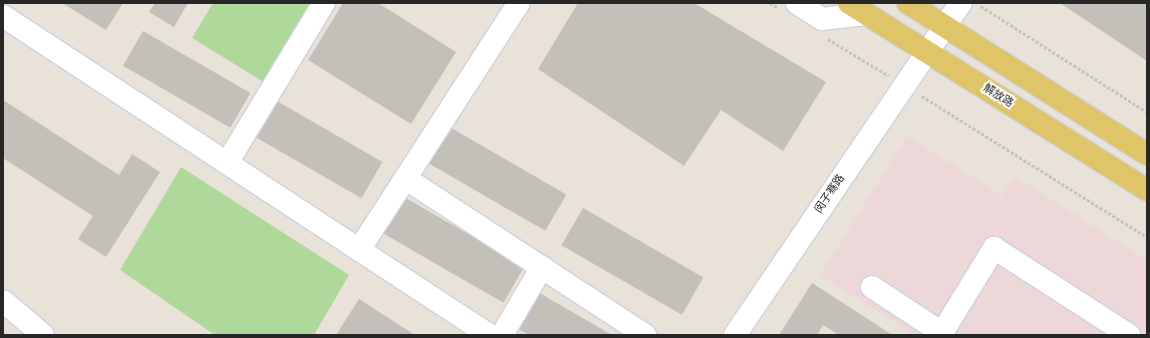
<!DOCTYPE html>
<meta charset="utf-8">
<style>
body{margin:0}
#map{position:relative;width:1150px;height:338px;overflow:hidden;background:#e8e2d9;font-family:Figtree,"Noto Sans SC",sans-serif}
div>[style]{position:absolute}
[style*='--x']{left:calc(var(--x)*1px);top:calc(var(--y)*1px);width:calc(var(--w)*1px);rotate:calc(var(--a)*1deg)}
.medical>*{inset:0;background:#eed7d8;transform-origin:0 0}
.green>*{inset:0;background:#afd99b}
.building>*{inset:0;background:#c3bfb9;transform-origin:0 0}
.path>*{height:2.5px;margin-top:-1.25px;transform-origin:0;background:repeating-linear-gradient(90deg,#c3c3c3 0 3px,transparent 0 5px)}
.roads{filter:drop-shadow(1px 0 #cfd2de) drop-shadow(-1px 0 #cfd2de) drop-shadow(0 1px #cfd2de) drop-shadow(0 -1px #cfd2de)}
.minor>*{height:22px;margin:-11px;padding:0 11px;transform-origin:11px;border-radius:11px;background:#fff}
.major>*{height:22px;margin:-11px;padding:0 11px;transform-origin:11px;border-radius:11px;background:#dfc567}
span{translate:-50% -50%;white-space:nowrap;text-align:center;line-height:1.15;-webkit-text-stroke:4px #fff;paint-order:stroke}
.street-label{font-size:11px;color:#272727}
.frame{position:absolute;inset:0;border:4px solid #272727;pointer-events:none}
</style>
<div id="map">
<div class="medical">
<i style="left:907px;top:136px;width:111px;height:164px;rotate:32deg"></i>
<i style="clip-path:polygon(1014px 176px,1147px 260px,1147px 335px,915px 335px)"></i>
</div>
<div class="green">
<i style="clip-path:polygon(213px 3px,318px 3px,267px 84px,192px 38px)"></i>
<i style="clip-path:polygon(181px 167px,349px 275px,314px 335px,215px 335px,120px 270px)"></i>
</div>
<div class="building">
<i style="clip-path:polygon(62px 3px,123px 3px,106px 30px)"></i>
<i style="clip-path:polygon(155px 3px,188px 3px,174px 27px,149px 12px)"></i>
<i style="clip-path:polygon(343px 3px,378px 3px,456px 52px,411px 124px,308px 60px)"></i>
<i style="clip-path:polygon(578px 3px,694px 3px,826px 82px,783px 151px,721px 110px,684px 166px,538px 69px)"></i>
<i style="clip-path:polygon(1060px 3px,1147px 3px,1147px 61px)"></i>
<i style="left:143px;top:31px;width:124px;height:40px;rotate:30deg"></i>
<i style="left:263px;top:93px;width:138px;height:42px;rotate:30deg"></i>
<i style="clip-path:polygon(3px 100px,119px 175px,132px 154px,160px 172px,106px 257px,78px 239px,93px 216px,3px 158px)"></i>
<i style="left:446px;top:125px;width:139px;height:42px;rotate:30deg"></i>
<i style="left:404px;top:197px;width:139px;height:42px;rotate:30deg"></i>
<i style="left:583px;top:208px;width:139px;height:43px;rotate:30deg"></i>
<i style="clip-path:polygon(812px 283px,891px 334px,890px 335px,839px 335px,823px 325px,817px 335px,779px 335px)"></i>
<i style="clip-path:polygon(536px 291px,612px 335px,529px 335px,515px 327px)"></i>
<i style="clip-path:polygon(359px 299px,415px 335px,336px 335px)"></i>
</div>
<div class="path">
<i style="--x:770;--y:3;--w:9;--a:32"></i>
<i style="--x:981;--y:6;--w:197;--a:32.6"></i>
<i style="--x:828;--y:39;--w:71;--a:31.2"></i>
<i style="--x:922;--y:96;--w:266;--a:32.1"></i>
</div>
<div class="roads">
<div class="minor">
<i style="--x:797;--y:3;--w:30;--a:33"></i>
<i style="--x:822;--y:19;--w:44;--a:-6.5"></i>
<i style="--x:3;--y:16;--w:581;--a:33.28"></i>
<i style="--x:227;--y:163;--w:187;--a:-58.8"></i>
<i style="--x:405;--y:178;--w:287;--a:33.2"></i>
<i style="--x:359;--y:250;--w:294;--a:-57.1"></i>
<i style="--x:872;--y:287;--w:84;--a:33.3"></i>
<i style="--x:942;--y:333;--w:100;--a:-58.5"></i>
<i style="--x:994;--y:248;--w:161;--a:32.8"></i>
<i style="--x:3;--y:301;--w:52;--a:40.4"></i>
<i style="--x:502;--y:335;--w:79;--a:-59.5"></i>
<i style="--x:735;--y:335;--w:402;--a:-55.8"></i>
</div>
<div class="major">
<i style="--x:849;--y:3;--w:352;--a:32.1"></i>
<i style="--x:908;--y:3;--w:283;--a:32.3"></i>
</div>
</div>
<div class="street-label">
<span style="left:998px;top:96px;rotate:32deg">解放路</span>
<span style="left:830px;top:194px;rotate:-56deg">闵子骞路</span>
</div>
<div class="frame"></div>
</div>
